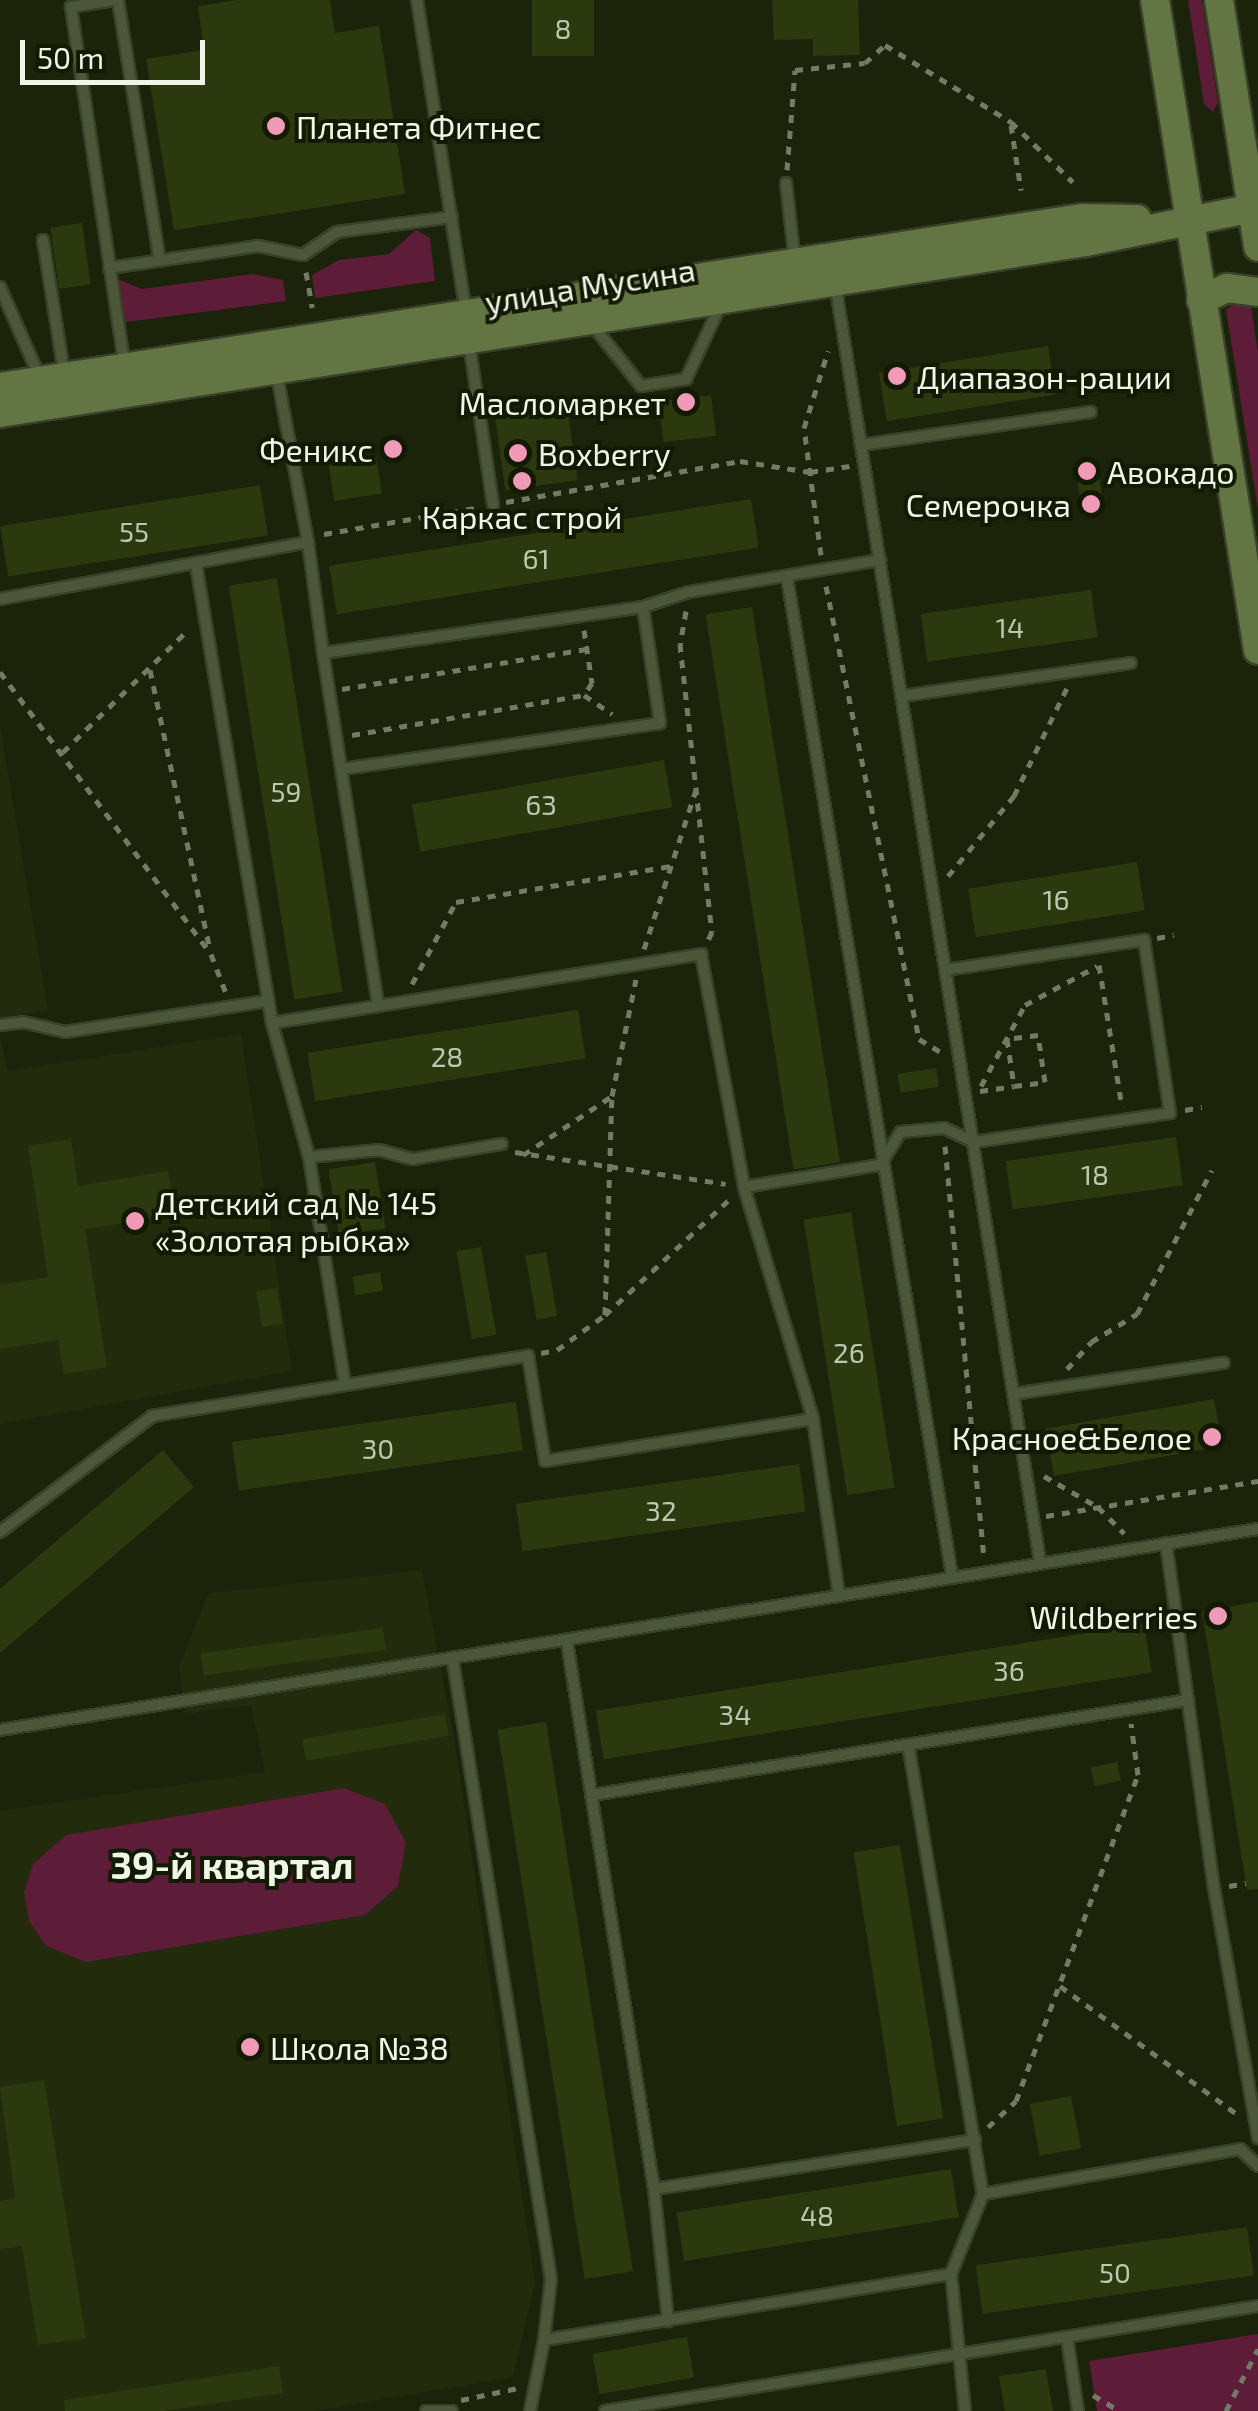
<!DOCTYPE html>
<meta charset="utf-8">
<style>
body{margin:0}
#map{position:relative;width:1258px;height:2411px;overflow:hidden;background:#1b230b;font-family:"Exo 2",sans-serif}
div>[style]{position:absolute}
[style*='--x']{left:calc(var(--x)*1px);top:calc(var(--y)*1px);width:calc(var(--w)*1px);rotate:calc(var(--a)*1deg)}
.built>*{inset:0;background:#222b0c}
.green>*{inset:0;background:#5d1c37}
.building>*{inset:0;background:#2c390f;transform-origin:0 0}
.path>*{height:5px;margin-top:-2.5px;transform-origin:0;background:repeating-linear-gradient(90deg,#737b66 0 8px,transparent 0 16px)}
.roads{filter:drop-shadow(2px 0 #39412a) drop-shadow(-2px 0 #39412a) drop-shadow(0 2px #39412a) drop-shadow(0 -2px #39412a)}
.lane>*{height:10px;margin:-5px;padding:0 5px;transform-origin:5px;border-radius:5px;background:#4c5638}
.secondary>*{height:28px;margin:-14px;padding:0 14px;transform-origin:14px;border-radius:14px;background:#647544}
.dots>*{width:28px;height:28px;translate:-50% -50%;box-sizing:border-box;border:5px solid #121a03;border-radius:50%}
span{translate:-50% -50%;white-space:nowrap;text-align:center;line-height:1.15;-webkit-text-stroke:8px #121a03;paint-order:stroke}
.number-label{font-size:28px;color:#bfc7b1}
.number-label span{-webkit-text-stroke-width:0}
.poi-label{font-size:32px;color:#f0f6e7}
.left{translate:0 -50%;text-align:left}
.right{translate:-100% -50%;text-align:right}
.street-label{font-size:32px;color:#f0f6e7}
.quarter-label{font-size:38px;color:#f0f6e7;font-weight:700}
.scale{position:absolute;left:20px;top:40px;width:185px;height:45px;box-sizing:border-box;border:5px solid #f0f6e7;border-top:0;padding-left:12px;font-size:30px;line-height:35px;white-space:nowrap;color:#f0f6e7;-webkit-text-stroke:8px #121a03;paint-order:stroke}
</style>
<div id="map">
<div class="built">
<i style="clip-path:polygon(0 726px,48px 1010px,0 1018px)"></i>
<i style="clip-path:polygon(241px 1034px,292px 1371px,0 1424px,0 1037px,8px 1071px)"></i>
<i style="clip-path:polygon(422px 1570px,455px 1744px,535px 2283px,513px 2377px,314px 2411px,0 2411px,0 1811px,265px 1772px,251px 1705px,185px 1714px,179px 1666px,209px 1593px)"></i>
</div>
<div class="green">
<i style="clip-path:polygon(1188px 0,1202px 0,1218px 103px,1213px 112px,1204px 104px)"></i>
<i style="clip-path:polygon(416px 230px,430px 238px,435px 281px,315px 298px,312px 275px,339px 260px,389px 254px)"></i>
<i style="clip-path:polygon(253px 274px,283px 280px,286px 301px,119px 323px,118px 279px,142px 289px)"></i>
<i style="clip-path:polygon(1236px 300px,1251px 306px,1258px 352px,1258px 509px,1226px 310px)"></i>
<i style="clip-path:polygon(344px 1788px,385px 1804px,406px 1843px,398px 1886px,365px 1915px,86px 1962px,46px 1946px,29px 1921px,24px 1892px,33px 1864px,66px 1835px)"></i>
<i style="clip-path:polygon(1258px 2334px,1258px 2411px,1097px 2411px,1089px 2361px)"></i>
</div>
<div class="building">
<i style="clip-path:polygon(238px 0,330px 0,335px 33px,379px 26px,405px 194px,174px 230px,146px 59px,204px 50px,198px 6px)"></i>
<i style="left:532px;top:0;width:62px;height:56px"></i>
<i style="clip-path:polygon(772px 0,858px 0,860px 55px,813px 56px,813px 39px,774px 40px)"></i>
<i style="left:82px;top:223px;width:62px;height:32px;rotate:82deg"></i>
<i style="left:1048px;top:346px;width:49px;height:171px;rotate:81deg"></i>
<i style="left:711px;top:395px;width:41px;height:53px;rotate:83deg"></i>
<i style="left:567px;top:405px;width:76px;height:73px;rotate:82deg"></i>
<i style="left:376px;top:457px;width:37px;height:48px;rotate:81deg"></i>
<i style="left:1097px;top:461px;width:49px;height:22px;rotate:82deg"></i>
<i style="left:260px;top:485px;width:51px;height:263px;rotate:81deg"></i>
<i style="left:751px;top:499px;width:49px;height:427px;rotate:81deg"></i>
<i style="left:277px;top:578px;width:419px;height:49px;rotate:81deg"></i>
<i style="left:1091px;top:590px;width:48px;height:172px;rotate:82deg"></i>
<i style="left:752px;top:607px;width:562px;height:47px;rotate:81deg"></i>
<i style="left:664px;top:760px;width:48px;height:256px;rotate:80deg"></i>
<i style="left:1137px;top:862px;width:49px;height:171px;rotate:81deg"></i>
<i style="left:578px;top:1010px;width:49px;height:274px;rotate:81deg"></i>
<i style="left:936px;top:1068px;width:19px;height:39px;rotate:81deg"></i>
<i style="left:1176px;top:1137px;width:49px;height:172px;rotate:82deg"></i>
<i style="clip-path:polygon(71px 1139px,78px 1186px,168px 1171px,175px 1215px,85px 1229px,107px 1367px,64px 1374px,58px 1340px,0 1349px,0 1285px,48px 1277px,28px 1146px)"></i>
<i style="left:375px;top:1162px;width:67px;height:47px;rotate:81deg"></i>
<i style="left:851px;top:1212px;width:279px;height:48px;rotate:81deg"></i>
<i style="left:481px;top:1247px;width:89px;height:25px;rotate:80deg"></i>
<i style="left:546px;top:1252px;width:65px;height:21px;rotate:80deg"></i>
<i style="left:380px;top:1272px;width:19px;height:28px;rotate:81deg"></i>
<i style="left:277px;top:1288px;width:36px;height:21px;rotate:81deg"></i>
<i style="left:1214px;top:1399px;width:48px;height:171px;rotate:80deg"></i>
<i style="left:516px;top:1402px;width:49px;height:287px;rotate:82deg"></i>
<i style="clip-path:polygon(163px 1450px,194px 1487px,0 1653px,0 1589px)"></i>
<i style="left:799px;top:1464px;width:48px;height:286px;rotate:82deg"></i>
<i style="clip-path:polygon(1258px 1602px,1258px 1889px,1247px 1890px,1202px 1611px)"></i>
<i style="left:1144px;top:1624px;width:49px;height:555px;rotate:81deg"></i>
<i style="left:383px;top:1628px;width:22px;height:184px;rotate:82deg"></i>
<i style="left:445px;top:1714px;width:22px;height:145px;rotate:80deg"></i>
<i style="left:546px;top:1722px;width:556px;height:49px;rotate:81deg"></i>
<i style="left:1117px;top:1762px;width:19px;height:27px;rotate:78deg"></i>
<i style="left:900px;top:1845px;width:277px;height:47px;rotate:81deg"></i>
<i style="clip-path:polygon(44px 2080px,86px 2338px,38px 2345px,22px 2246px,0 2249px,0 2201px,15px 2198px,0 2087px)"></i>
<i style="left:1071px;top:2096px;width:53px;height:42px;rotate:79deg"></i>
<i style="left:951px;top:2169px;width:49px;height:278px;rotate:81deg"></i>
<i style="left:1247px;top:2227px;width:49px;height:274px;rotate:82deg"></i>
<i style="left:687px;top:2337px;width:41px;height:96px;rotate:80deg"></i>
<i style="clip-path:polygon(279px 2366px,283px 2393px,163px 2411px,65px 2411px,64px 2400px)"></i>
<i style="clip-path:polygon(1046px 2369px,1053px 2411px,1005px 2411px,999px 2376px)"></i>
</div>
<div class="path">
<i style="--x:1011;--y:125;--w:66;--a:81.3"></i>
<i style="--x:787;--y:170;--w:100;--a:-85.4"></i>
<i style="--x:795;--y:70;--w:70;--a:-5.7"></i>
<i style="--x:865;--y:63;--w:27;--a:-42"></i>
<i style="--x:885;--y:45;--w:148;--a:31.4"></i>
<i style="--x:1011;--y:122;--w:86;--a:44.1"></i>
<i style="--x:306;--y:272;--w:36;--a:80"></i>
<i style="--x:506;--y:502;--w:238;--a:-9.9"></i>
<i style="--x:740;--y:461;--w:71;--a:8.9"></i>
<i style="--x:810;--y:472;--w:40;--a:-8.5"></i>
<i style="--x:324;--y:534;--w:158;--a:-9.8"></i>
<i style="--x:821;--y:555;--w:128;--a:-97.6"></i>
<i style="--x:804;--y:428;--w:81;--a:-72.7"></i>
<i style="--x:826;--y:586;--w:462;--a:78.4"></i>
<i style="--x:919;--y:1039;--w:26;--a:31"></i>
<i style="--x:686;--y:611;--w:34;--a:100"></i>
<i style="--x:680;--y:644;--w:290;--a:83.7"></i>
<i style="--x:712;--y:932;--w:11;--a:117"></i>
<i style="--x:584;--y:630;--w:54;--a:81.4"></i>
<i style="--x:592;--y:683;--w:14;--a:124"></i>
<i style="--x:150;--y:670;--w:287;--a:77.9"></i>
<i style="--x:0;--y:672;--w:352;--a:53.2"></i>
<i style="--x:211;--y:954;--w:40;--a:69"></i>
<i style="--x:342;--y:689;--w:248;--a:-9.3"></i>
<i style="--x:352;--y:735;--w:235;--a:-9.8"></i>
<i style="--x:584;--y:695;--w:34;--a:34"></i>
<i style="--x:63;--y:752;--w:176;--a:-44.3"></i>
<i style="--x:948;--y:876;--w:104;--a:-50.5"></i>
<i style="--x:1014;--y:796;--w:120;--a:-63.9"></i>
<i style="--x:1157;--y:938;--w:17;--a:-10"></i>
<i style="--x:644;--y:949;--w:167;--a:-71.9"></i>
<i style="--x:1099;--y:965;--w:144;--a:80.8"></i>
<i style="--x:412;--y:984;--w:93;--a:-61.8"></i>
<i style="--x:456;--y:902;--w:218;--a:-9.5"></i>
<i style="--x:981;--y:1086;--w:92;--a:-61.5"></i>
<i style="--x:1025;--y:1005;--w:82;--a:-28.4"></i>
<i style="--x:980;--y:1091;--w:34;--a:-8"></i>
<i style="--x:1014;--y:1086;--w:31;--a:-7"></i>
<i style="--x:1045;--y:1082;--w:48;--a:-98.5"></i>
<i style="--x:1038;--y:1035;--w:31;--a:173"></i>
<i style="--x:1007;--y:1039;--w:48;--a:81.5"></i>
<i style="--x:1185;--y:1110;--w:17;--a:-10"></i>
<i style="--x:945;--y:1146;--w:414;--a:84.6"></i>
<i style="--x:515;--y:1152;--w:213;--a:8.6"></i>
<i style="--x:523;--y:1155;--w:107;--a:-33.5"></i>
<i style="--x:605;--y:1315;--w:219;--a:-88.2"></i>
<i style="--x:612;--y:1096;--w:119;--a:-78.4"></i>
<i style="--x:541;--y:1353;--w:16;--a:-11"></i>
<i style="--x:557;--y:1350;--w:59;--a:-36.1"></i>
<i style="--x:605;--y:1315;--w:173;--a:-42.9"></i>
<i style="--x:1067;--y:1369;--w:36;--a:-48"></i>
<i style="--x:1091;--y:1342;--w:54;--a:-31.3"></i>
<i style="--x:1137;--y:1314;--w:162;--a:-62.5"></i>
<i style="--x:1044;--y:1476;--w:62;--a:29.9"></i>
<i style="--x:1098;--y:1507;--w:37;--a:45"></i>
<i style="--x:1046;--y:1516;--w:215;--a:-9.4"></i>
<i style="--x:1229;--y:1886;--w:17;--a:-10"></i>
<i style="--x:1060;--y:1986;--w:218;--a:35.9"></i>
<i style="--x:988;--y:2127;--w:38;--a:-43"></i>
<i style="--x:1016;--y:2101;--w:348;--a:-69.5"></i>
<i style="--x:1138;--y:1775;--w:52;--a:-97.7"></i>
<i style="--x:1093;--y:2395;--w:31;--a:31"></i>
<i style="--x:461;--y:2400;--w:58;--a:-11.9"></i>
<i style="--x:1226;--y:2411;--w:70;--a:-62.7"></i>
</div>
<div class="roads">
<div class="lane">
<i style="--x:114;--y:0;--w:44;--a:170.8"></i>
<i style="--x:71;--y:7;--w:360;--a:81.5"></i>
<i style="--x:118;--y:0;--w:264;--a:80.9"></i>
<i style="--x:417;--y:0;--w:318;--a:81.1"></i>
<i style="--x:786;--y:183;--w:80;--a:83.5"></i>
<i style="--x:43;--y:240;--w:134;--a:81"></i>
<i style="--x:109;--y:268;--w:151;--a:-8.4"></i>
<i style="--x:258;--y:246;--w:46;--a:11.3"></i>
<i style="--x:303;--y:255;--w:41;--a:-34.1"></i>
<i style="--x:337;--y:232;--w:116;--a:-7.4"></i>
<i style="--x:835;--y:283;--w:1295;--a:80.89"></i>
<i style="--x:0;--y:287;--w:102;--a:66.2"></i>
<i style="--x:590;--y:322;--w:82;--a:51.4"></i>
<i style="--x:641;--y:386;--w:46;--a:-8.8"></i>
<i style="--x:686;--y:379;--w:81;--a:-65"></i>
<i style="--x:469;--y:342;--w:164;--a:81.6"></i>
<i style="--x:861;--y:445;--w:232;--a:-8.2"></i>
<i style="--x:308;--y:542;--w:112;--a:82.3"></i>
<i style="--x:323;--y:653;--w:323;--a:-8.2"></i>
<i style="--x:643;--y:607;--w:48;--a:-18.1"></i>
<i style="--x:689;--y:592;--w:194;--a:-9.5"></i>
<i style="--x:196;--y:564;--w:465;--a:80.6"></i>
<i style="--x:272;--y:1023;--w:139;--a:74.6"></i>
<i style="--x:309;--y:1157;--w:230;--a:81"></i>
<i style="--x:787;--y:577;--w:1013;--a:80.62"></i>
<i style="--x:0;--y:599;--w:313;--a:-10.5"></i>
<i style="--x:308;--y:542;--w:175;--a:-100.5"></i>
<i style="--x:323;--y:653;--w:354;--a:81.1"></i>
<i style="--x:902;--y:696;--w:231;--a:-8.2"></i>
<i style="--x:342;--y:769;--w:321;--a:-8.2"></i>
<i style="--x:660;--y:723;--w:117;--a:-98.3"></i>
<i style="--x:272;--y:1023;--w:435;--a:-9.1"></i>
<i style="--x:701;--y:954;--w:237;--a:79.5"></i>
<i style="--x:744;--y:1187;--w:242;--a:73.4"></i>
<i style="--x:0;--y:1025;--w:23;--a:-7"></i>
<i style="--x:23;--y:1022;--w:43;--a:13.4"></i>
<i style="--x:65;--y:1032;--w:205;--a:-8.7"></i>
<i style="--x:309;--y:1157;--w:70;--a:-5.7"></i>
<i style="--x:379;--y:1150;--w:35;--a:15"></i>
<i style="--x:413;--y:1159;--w:90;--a:-9.6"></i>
<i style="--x:744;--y:1187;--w:138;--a:-9.2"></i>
<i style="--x:880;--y:1165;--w:39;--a:-58"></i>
<i style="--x:901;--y:1132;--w:43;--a:-5.3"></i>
<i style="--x:944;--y:1128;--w:33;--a:25"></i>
<i style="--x:974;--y:1142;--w:198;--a:-8.4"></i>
<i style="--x:1170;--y:1113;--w:175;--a:-98.5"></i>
<i style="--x:1144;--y:940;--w:200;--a:171.4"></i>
<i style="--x:1013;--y:1394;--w:213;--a:-8.4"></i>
<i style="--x:0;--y:1532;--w:191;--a:-37.3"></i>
<i style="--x:152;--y:1416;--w:381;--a:-9.1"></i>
<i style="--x:528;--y:1356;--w:106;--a:80.8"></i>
<i style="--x:545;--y:1461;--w:271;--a:-8.9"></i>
<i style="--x:813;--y:1419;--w:179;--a:81.6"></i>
<i style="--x:1166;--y:1543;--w:348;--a:82.1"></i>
<i style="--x:1214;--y:1888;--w:254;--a:80"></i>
<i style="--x:567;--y:1642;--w:554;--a:80.96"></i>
<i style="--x:654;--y:2189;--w:133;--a:83.9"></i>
<i style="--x:453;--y:1661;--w:626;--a:80.99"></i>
<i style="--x:551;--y:2279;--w:61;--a:96.5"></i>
<i style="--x:0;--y:1730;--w:1274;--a:-9.08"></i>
<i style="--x:909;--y:1749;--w:451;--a:80.6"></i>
<i style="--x:983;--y:2194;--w:261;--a:-9.9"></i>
<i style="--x:1240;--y:2149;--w:25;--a:43"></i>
<i style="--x:592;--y:1795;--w:604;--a:-9.06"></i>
<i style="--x:654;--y:2189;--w:325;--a:-8.7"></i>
<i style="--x:1067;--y:2338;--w:74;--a:81.4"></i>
<i style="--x:426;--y:2411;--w:26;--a:0"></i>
<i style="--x:530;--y:2411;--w:72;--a:-78.8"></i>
<i style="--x:544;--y:2340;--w:412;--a:-9.2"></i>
<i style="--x:605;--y:2411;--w:661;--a:-9.13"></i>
<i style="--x:965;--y:2411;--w:138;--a:-95.8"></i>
<i style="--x:951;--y:2274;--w:86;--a:-68.2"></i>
</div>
<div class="secondary">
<i style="--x:1155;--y:0;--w:658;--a:81"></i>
<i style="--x:1219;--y:0;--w:250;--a:81"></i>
<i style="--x:1201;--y:300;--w:29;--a:-25"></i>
<i style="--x:1227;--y:288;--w:31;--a:7"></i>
<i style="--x:0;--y:387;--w:1095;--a:-8.88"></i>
<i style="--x:1082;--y:218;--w:55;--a:1"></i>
<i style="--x:0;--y:413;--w:1099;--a:-8.95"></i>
<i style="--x:1086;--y:242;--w:176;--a:-11.5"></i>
</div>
</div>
<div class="dots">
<i style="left:276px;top:126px;background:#f09ab7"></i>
<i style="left:897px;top:376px;background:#f09ab7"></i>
<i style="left:686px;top:402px;background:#f09ab7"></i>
<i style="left:393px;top:449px;background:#f09ab7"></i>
<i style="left:518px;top:453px;background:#f09ab7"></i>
<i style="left:1087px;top:471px;background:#f09ab7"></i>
<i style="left:522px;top:481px;background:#f09ab7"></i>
<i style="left:1091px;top:504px;background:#f09ab7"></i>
<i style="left:135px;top:1221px;background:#f09ab7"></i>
<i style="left:1212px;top:1437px;background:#f09ab7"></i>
<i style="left:1218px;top:1616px;background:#f09ab7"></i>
<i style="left:250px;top:2047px;background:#f09ab7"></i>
</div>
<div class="number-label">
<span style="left:563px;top:28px">8</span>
<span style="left:134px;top:531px">55</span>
<span style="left:536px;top:558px">61</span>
<span style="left:1010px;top:627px">14</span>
<span style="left:286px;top:791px">59</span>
<span style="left:541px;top:804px">63</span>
<span style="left:1056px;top:899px">16</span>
<span style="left:447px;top:1056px">28</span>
<span style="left:1095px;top:1174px">18</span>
<span style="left:849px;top:1352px">26</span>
<span style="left:378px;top:1448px">30</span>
<span style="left:661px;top:1510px">32</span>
<span style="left:1009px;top:1670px">36</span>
<span style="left:735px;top:1714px">34</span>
<span style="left:817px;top:2215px">48</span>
<span style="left:1115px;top:2272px">50</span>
</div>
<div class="poi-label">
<span class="left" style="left:296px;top:126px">Планета Фитнес</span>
<span class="left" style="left:917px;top:376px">Диапазон-рации</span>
<span class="right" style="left:666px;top:402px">Масломаркет</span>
<span class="right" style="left:373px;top:449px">Феникс</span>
<span class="left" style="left:538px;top:453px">Boxberry</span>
<span class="left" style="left:1107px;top:471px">Авокадо</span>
<span class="right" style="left:1071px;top:504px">Семерочка</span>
<span style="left:522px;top:516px">Каркас строй</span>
<span class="left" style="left:155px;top:1221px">Детский сад № 145<br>«Золотая рыбка»</span>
<span class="right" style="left:1192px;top:1437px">Красное&amp;Белое</span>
<span class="right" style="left:1198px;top:1616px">Wildberries</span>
<span class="left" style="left:270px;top:2047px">Школа №38</span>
</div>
<div class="street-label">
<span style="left:590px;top:285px;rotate:-9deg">улица Мусина</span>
</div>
<div class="quarter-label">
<span style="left:232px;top:1865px">39-й квартал</span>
</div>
<div class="scale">50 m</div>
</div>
